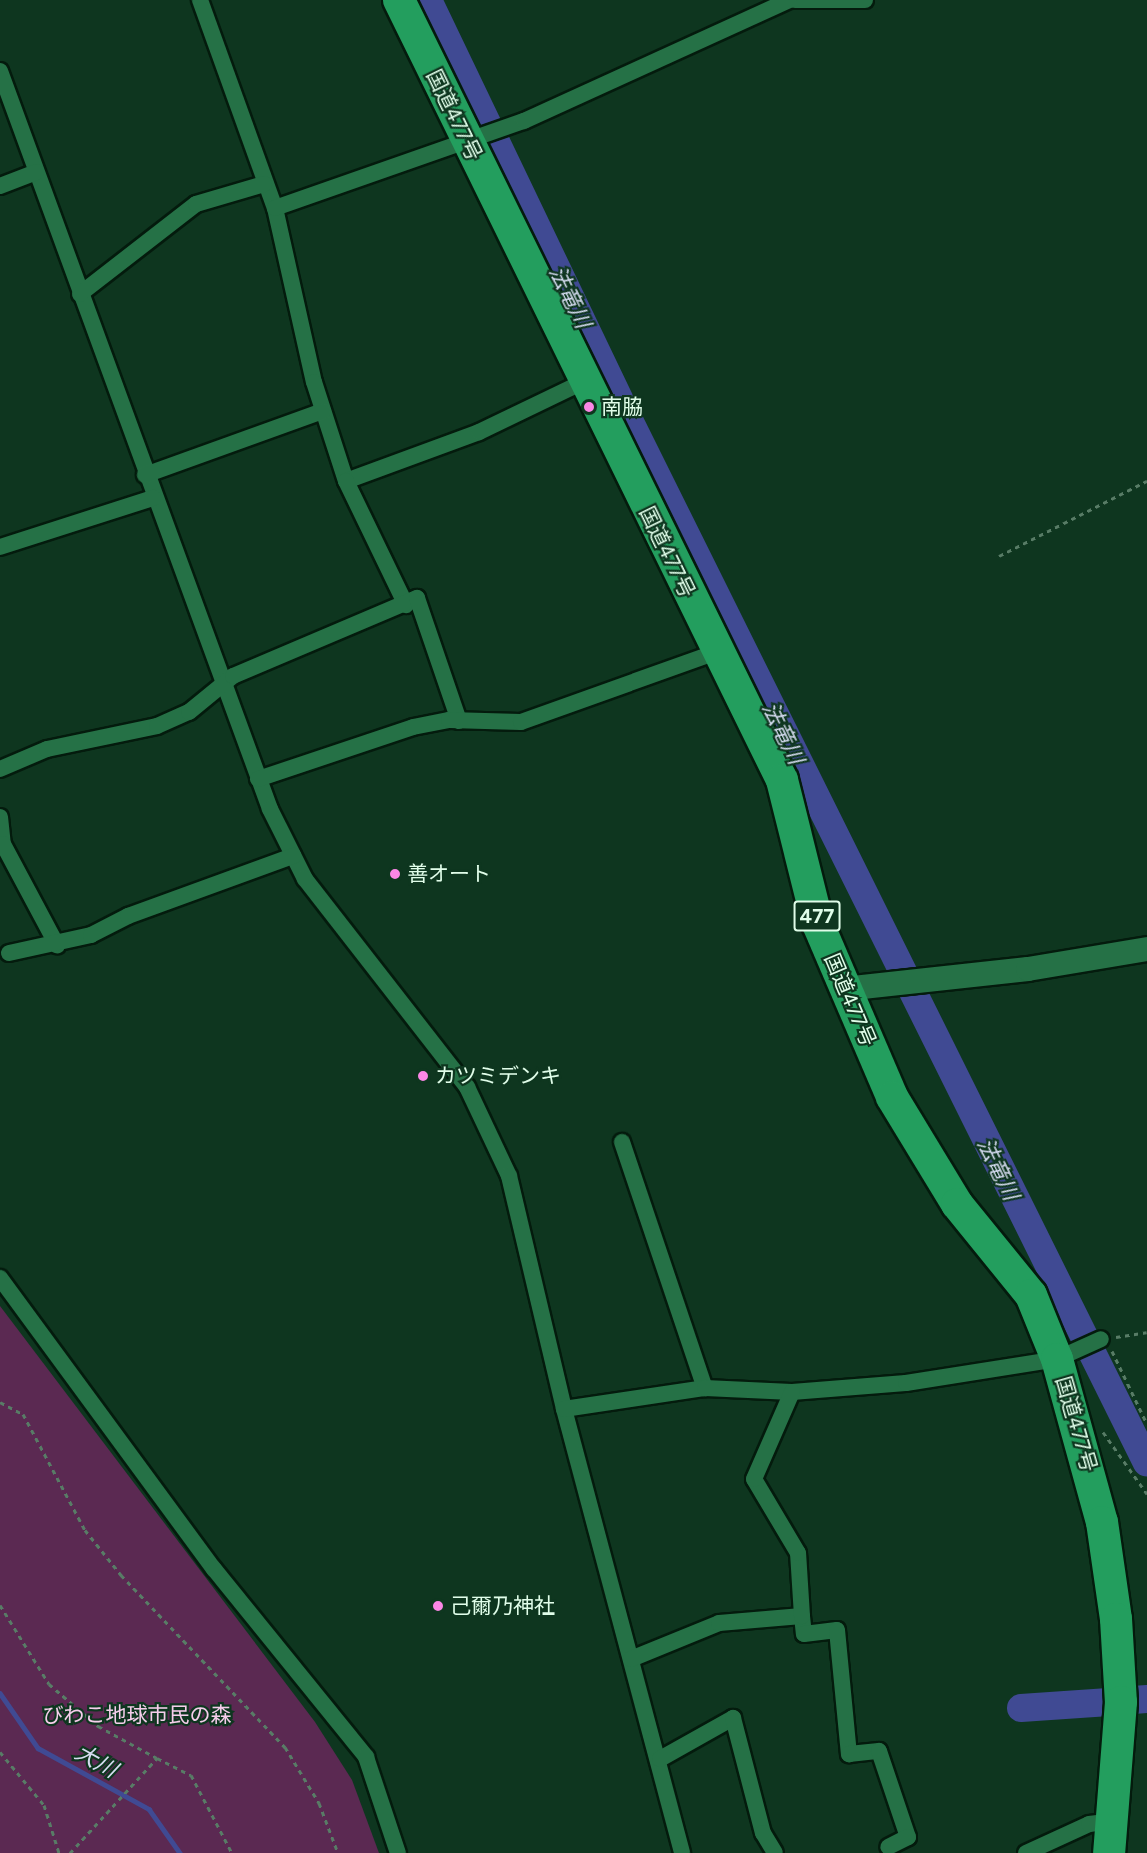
<!DOCTYPE html>
<meta charset="utf-8">
<style>
body{margin:0}
#map{position:relative;width:1147px;height:1853px;overflow:hidden;background:#0e361f;font-family:Figtree,"Noto Sans JP",sans-serif}
div>[style]{position:absolute}
[style*='--x']{left:calc(var(--x)*1px);top:calc(var(--y)*1px);width:calc(var(--w)*1px);rotate:calc(var(--a)*1deg)}
.green>*{inset:0;background:#5b2952}
.stream>*{height:4.5px;margin:-2.25px;padding:0 2.25px;transform-origin:2.25px;border-radius:2.25px;background:#404a93}
.river>*{height:28px;margin:-14px;padding:0 14px;transform-origin:14px;border-radius:14px;background:#404a93}
.path>*{height:3px;margin-top:-1.5px;transform-origin:0;background:repeating-linear-gradient(90deg,#587c66 0 4.5px,transparent 0 9px)}
.roads{filter:drop-shadow(2px 0 #041b0d) drop-shadow(-2px 0 #041b0d) drop-shadow(0 2px #041b0d) drop-shadow(0 -2px #041b0d)}
.street>*{height:16px;margin:-8px;padding:0 8px;transform-origin:8px;border-radius:8px;background:#257146}
.secondary>*{height:24px;margin:-12px;padding:0 12px;transform-origin:12px;border-radius:12px;background:#257146}
.highway>*{height:32px;margin:-16px;padding:0 16px;transform-origin:16px;border-radius:16px;background:#239e5e}
.dots>*{width:16px;height:16px;translate:-50% -50%;box-sizing:border-box;border:3px solid #0e361f;border-radius:50%}
span{translate:-50% -50%;white-space:nowrap;text-align:center;line-height:1.15;-webkit-text-stroke:4.5px #0e361f;paint-order:stroke}
.shield-label span{padding:2px 4px;background:#0e361f;border:2px solid;border-radius:4px;-webkit-text-stroke-width:0}
.shield-label{font-size:20px;color:#e0fde9;font-weight:700}
.street-label{font-size:21px;color:#e0fde9}
.poi-label{font-size:21px;color:#e0fde9}
.left{translate:0 -50%;text-align:left}
.park-label{font-size:21px;color:#f5cdeb}
.water-label{font-size:22px;color:#d6dcf1;font-style:italic}
</style>
<div id="map">
<div class="green">
<i style="clip-path:polygon(0 1306px,315px 1722px,352px 1780px,379px 1853px,0 1853px)"></i>
</div>
<div class="stream">
<i style="--x:0;--y:1693;--w:67;--a:55.4"></i>
<i style="--x:38;--y:1748;--w:127;--a:28.8"></i>
<i style="--x:149;--y:1809;--w:54;--a:54.8"></i>
</div>
<div class="river">
<i style="--x:428;--y:0;--w:457;--a:64.4"></i>
<i style="--x:625;--y:412;--w:1173;--a:63.59"></i>
<i style="--x:1133;--y:1700;--w:14;--a:-4"></i>
<i style="--x:1021;--y:1708;--w:88;--a:-3.9"></i>
</div>
<div class="path">
<i style="--x:999;--y:556;--w:166;--a:-26.9"></i>
<i style="--x:1116;--y:1337;--w:31;--a:-9"></i>
<i style="--x:1112;--y:1351;--w:81;--a:64.4"></i>
<i style="--x:0;--y:1402;--w:26;--a:28"></i>
<i style="--x:23;--y:1414;--w:132;--a:61.9"></i>
<i style="--x:85;--y:1530;--w:58;--a:51.3"></i>
<i style="--x:121;--y:1575;--w:238;--a:46.4"></i>
<i style="--x:285;--y:1747;--w:66;--a:58.7"></i>
<i style="--x:319;--y:1803;--w:53;--a:69.2"></i>
<i style="--x:1103;--y:1432;--w:76;--a:54.6"></i>
<i style="--x:0;--y:1605;--w:93;--a:58.2"></i>
<i style="--x:49;--y:1684;--w:65;--a:40.6"></i>
<i style="--x:98;--y:1726;--w:67;--a:28.5"></i>
<i style="--x:0;--y:1752;--w:69;--a:50.3"></i>
<i style="--x:44;--y:1805;--w:50;--a:72.6"></i>
<i style="--x:70;--y:1853;--w:129;--a:-47.5"></i>
<i style="--x:157;--y:1758;--w:38;--a:27"></i>
<i style="--x:191;--y:1775;--w:88;--a:62.3"></i>
</div>
<div class="roads">
<div class="street">
<i style="--x:200;--y:0;--w:221;--a:70.2"></i>
<i style="--x:275;--y:208;--w:178;--a:77.4"></i>
<i style="--x:314;--y:382;--w:104;--a:72.1"></i>
<i style="--x:346;--y:481;--w:142;--a:-20.2"></i>
<i style="--x:479;--y:432;--w:118;--a:-25.7"></i>
<i style="--x:795;--y:0;--w:70;--a:0"></i>
<i style="--x:0;--y:71;--w:786;--a:69.9"></i>
<i style="--x:270;--y:809;--w:78;--a:63.4"></i>
<i style="--x:305;--y:879;--w:264;--a:52.1"></i>
<i style="--x:467;--y:1087;--w:98;--a:64.7"></i>
<i style="--x:509;--y:1176;--w:239;--a:76.7"></i>
<i style="--x:564;--y:1409;--w:459;--a:75.1"></i>
<i style="--x:0;--y:186;--w:39;--a:-21"></i>
<i style="--x:275;--y:208;--w:264;--a:-19.3"></i>
<i style="--x:524;--y:121;--w:291;--a:-24.5"></i>
<i style="--x:80;--y:294;--w:147;--a:-37.8"></i>
<i style="--x:196;--y:204;--w:71;--a:-16.4"></i>
<i style="--x:145;--y:475;--w:189;--a:-19.8"></i>
<i style="--x:346;--y:481;--w:138;--a:64.2"></i>
<i style="--x:0;--y:547;--w:161;--a:-17.8"></i>
<i style="--x:0;--y:769;--w:51;--a:-23.1"></i>
<i style="--x:47;--y:749;--w:112;--a:-11.8"></i>
<i style="--x:157;--y:726;--w:35;--a:-24"></i>
<i style="--x:189;--y:712;--w:57;--a:-39.3"></i>
<i style="--x:233;--y:676;--w:200;--a:-23"></i>
<i style="--x:417;--y:598;--w:130;--a:71.1"></i>
<i style="--x:258;--y:779;--w:163;--a:-18.5"></i>
<i style="--x:413;--y:727;--w:37;--a:-11"></i>
<i style="--x:449;--y:720;--w:72;--a:1.6"></i>
<i style="--x:521;--y:722;--w:207;--a:-19.7"></i>
<i style="--x:0;--y:817;--w:27;--a:84"></i>
<i style="--x:3;--y:844;--w:115;--a:61.9"></i>
<i style="--x:9;--y:953;--w:84;--a:-12.4"></i>
<i style="--x:91;--y:935;--w:42;--a:-27.2"></i>
<i style="--x:128;--y:916;--w:176;--a:-20"></i>
<i style="--x:622;--y:1142;--w:260;--a:71.4"></i>
<i style="--x:0;--y:1278;--w:361;--a:53.7"></i>
<i style="--x:214;--y:1569;--w:242;--a:51"></i>
<i style="--x:366;--y:1757;--w:101;--a:71.6"></i>
<i style="--x:564;--y:1409;--w:143;--a:-8.5"></i>
<i style="--x:705;--y:1388;--w:87;--a:2.6"></i>
<i style="--x:792;--y:1392;--w:114;--a:-4.5"></i>
<i style="--x:906;--y:1383;--w:153;--a:-9"></i>
<i style="--x:1057;--y:1359;--w:48;--a:-24.4"></i>
<i style="--x:802;--y:1616;--w:18;--a:84"></i>
<i style="--x:804;--y:1634;--w:33;--a:-7"></i>
<i style="--x:837;--y:1630;--w:125;--a:84.5"></i>
<i style="--x:849;--y:1754;--w:30;--a:-6"></i>
<i style="--x:879;--y:1751;--w:91;--a:71.4"></i>
<i style="--x:908;--y:1837;--w:22;--a:153"></i>
<i style="--x:631;--y:1659;--w:95;--a:-22.2"></i>
<i style="--x:719;--y:1623;--w:83;--a:-4.8"></i>
<i style="--x:802;--y:1616;--w:63;--a:-93.6"></i>
<i style="--x:798;--y:1553;--w:86;--a:-120.7"></i>
<i style="--x:754;--y:1479;--w:95;--a:-66.4"></i>
<i style="--x:660;--y:1759;--w:84;--a:-29.3"></i>
<i style="--x:733;--y:1718;--w:119;--a:75.4"></i>
<i style="--x:763;--y:1833;--w:23;--a:59"></i>
<i style="--x:1026;--y:1853;--w:69;--a:-24.7"></i>
<i style="--x:1089;--y:1824;--w:23;--a:-7"></i>
</div>
<div class="secondary">
<i style="--x:844;--y:989;--w:185;--a:-6.2"></i>
<i style="--x:1028;--y:969;--w:121;--a:-9.5"></i>
</div>
<div class="highway">
<i style="--x:399;--y:0;--w:869;--a:63.85"></i>
<i style="--x:782;--y:780;--w:148;--a:76"></i>
<i style="--x:818;--y:924;--w:188;--a:66.8"></i>
<i style="--x:892;--y:1097;--w:125;--a:58.7"></i>
<i style="--x:957;--y:1204;--w:117;--a:50.9"></i>
<i style="--x:1031;--y:1295;--w:69;--a:67.9"></i>
<i style="--x:1057;--y:1359;--w:169;--a:74.6"></i>
<i style="--x:1102;--y:1522;--w:98;--a:81.8"></i>
<i style="--x:1116;--y:1619;--w:83;--a:86.6"></i>
<i style="--x:1121;--y:1702;--w:151;--a:94.5"></i>
</div>
</div>
<div class="dots">
<i style="left:589px;top:407px;background:#fb87e5"></i>
<i style="left:395px;top:874px;background:#fb87e5"></i>
<i style="left:423px;top:1076px;background:#fb87e5"></i>
<i style="left:438px;top:1606px;background:#fb87e5"></i>
</div>
<div class="shield-label">
<span style="left:817px;top:916px">477</span>
</div>
<div class="street-label">
<span style="left:454px;top:115px;rotate:64deg">国道477号</span>
<span style="left:667px;top:552px;rotate:64deg">国道477号</span>
<span style="left:850px;top:1000px;rotate:67deg">国道477号</span>
<span style="left:1076px;top:1424px;rotate:74deg">国道477号</span>
</div>
<div class="poi-label">
<span class="left" style="left:601px;top:407px">南脇</span>
<span class="left" style="left:407px;top:874px">善オート</span>
<span class="left" style="left:435px;top:1076px">カツミデンキ</span>
<span class="left" style="left:450px;top:1606px">己爾乃神社</span>
</div>
<div class="park-label">
<span style="left:137px;top:1715px">びわこ地球市民の森</span>
</div>
<div class="water-label">
<span style="left:570px;top:297px;rotate:64deg">法竜川</span>
<span style="left:783px;top:733px;rotate:64deg">法竜川</span>
<span style="left:998px;top:1169px;rotate:64deg">法竜川</span>
<span style="left:96px;top:1761px;rotate:29deg">大川</span>
</div>
</div>
